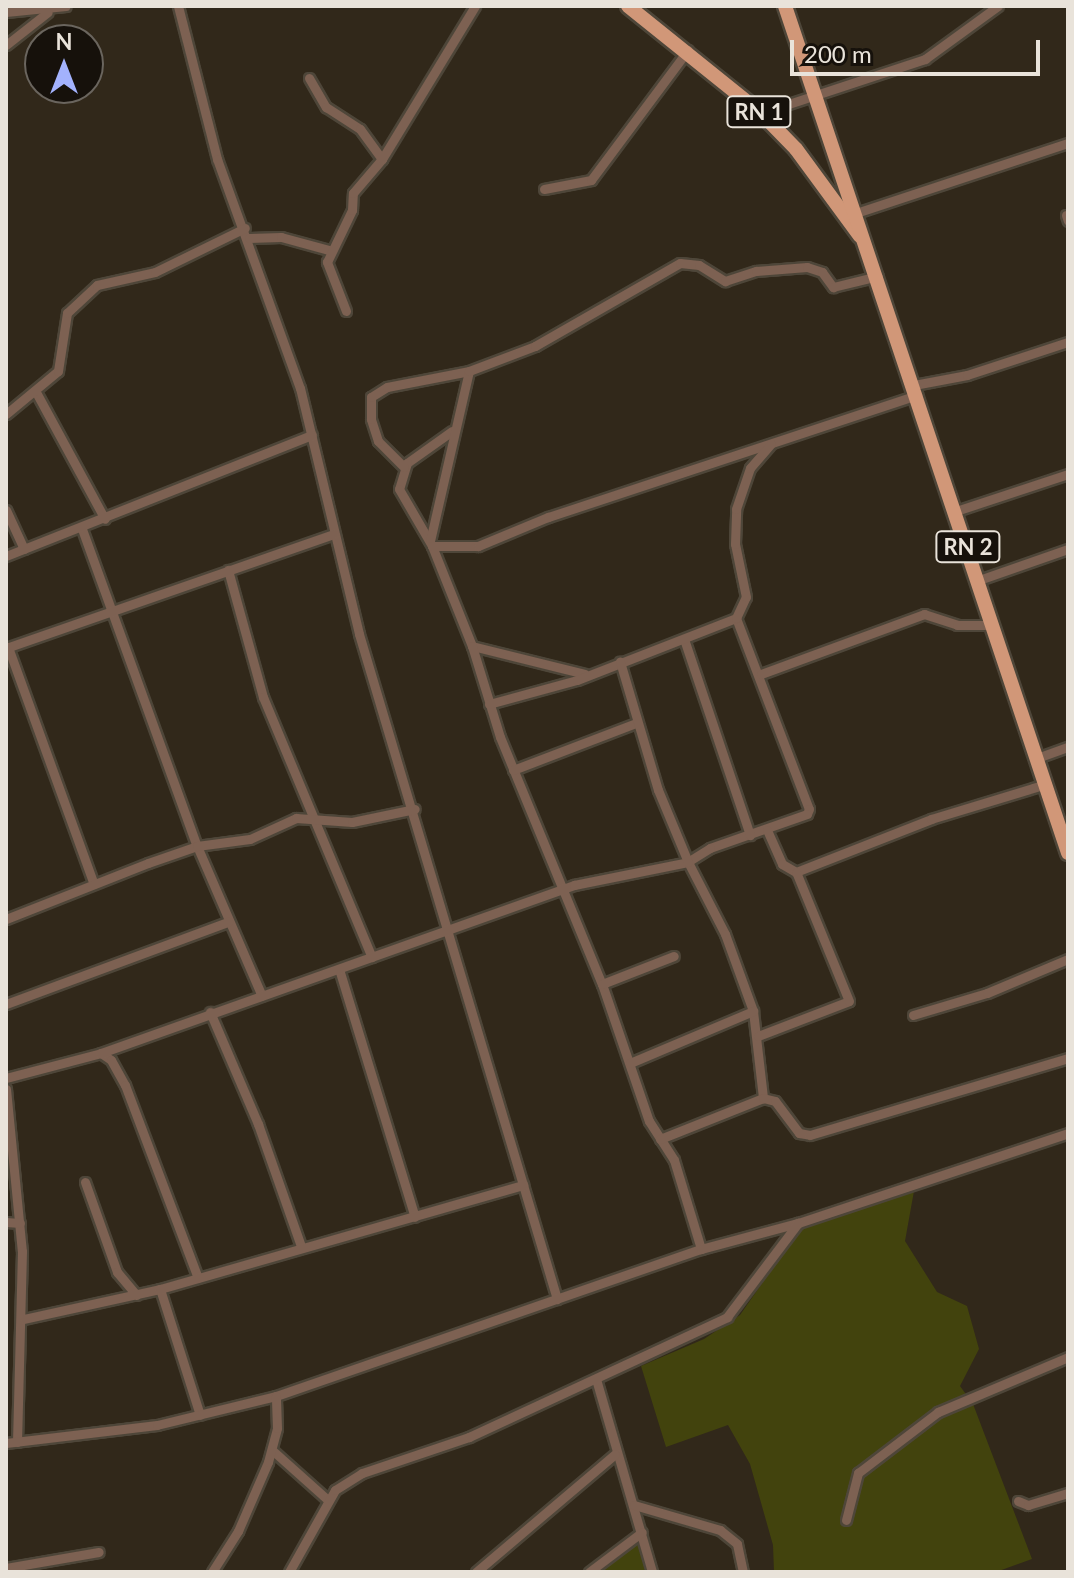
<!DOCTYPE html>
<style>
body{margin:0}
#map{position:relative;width:1074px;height:1578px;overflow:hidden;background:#31281a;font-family:Lato,sans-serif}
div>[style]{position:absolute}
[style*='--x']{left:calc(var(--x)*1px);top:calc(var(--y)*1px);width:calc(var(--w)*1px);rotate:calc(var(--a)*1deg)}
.green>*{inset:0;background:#42430d}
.roads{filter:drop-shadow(2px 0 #4e4639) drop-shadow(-2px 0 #4e4639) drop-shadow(0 2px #4e4639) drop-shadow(0 -2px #4e4639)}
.street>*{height:9px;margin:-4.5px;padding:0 4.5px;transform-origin:4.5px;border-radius:4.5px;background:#7d6152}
.primary>*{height:14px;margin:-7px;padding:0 7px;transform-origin:7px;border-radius:7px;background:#d19778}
span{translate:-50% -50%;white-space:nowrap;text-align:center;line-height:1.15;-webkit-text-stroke:7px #16110b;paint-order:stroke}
.shield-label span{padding:2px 6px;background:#16110b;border:2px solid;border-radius:6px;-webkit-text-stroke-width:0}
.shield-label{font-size:22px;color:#e9e3da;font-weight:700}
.frame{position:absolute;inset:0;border:8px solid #e9e3da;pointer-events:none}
.north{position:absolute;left:24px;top:24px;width:80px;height:80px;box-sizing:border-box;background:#16110b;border:2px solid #6a655e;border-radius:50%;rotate:0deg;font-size:22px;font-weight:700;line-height:32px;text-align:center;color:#e9e3da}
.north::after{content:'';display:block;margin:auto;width:28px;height:36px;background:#a3b2fd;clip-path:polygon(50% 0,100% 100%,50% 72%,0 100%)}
.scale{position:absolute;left:790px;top:40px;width:250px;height:36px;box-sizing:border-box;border:4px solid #e9e3da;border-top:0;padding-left:10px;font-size:24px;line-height:28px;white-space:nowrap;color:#e9e3da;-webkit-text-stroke:6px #16110b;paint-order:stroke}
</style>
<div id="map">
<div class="green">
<i style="clip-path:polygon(914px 1191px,905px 1241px,937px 1292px,967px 1306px,979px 1349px,960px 1386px,973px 1404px,1032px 1559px,996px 1572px,774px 1572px,773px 1545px,750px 1464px,728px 1425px,666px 1447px,641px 1366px,704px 1339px,740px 1315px,801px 1227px)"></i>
<i style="clip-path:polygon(638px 1542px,648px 1572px,597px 1572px)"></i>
</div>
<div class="roads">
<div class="street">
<i style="--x:178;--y:6;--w:158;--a:75.7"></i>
<i style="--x:217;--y:159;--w:244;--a:70.1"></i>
<i style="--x:300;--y:388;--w:253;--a:76.5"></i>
<i style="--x:359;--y:634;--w:694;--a:73.42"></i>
<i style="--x:6;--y:12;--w:60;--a:-5.7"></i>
<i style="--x:6;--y:45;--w:53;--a:-38.2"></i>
<i style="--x:309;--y:78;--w:34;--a:60"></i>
<i style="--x:326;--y:107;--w:40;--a:32.9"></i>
<i style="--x:360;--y:129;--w:37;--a:54"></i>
<i style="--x:761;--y:113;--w:173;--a:-18.2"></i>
<i style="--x:925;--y:59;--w:90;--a:-36"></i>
<i style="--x:544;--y:189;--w:48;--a:-10.8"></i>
<i style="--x:591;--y:180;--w:162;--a:-53.3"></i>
<i style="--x:856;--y:213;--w:223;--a:-18.3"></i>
<i style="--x:1066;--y:215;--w:6;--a:72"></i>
<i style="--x:249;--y:238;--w:32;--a:-2"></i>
<i style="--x:281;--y:237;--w:50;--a:15.2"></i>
<i style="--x:346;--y:311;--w:53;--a:-111.2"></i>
<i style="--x:327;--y:262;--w:58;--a:-64.3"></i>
<i style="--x:352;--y:210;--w:17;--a:-87"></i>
<i style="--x:353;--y:193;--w:45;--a:-49.5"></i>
<i style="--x:382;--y:159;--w:179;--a:-58.7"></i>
<i style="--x:914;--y:385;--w:54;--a:-10.7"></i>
<i style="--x:967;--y:375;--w:106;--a:-18.1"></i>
<i style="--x:37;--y:394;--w:142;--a:61.5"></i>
<i style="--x:6;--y:414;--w:67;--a:-39.6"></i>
<i style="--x:58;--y:371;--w:59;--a:-81.2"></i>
<i style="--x:67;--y:313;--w:41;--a:-43"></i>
<i style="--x:97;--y:285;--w:59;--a:-12.6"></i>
<i style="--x:155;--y:272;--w:100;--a:-26.1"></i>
<i style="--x:452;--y:431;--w:55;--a:144.6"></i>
<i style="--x:407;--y:463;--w:27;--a:107"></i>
<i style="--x:399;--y:489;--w:66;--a:59.9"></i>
<i style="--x:432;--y:546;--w:108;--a:68.2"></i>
<i style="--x:472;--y:646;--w:116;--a:13.9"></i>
<i style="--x:404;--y:467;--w:37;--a:-135"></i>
<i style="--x:378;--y:441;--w:23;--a:-108"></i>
<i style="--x:371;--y:419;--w:22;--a:-90"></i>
<i style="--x:371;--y:397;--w:19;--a:-32"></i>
<i style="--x:387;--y:387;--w:84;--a:-11"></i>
<i style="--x:6;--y:510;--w:43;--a:65.2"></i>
<i style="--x:956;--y:511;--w:118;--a:-18.3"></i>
<i style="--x:82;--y:529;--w:337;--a:70.1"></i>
<i style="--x:197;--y:846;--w:163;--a:66.6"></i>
<i style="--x:430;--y:541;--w:174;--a:-77.1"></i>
<i style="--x:469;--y:371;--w:71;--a:-20.7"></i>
<i style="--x:535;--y:346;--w:167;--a:-29.8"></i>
<i style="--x:680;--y:263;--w:19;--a:6"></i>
<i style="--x:699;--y:265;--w:31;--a:32"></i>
<i style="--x:725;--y:281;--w:33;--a:-18"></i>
<i style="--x:756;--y:271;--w:51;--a:-4.5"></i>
<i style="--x:807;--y:267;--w:16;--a:18"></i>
<i style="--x:822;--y:272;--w:19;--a:54"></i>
<i style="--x:833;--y:287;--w:46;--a:-13.7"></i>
<i style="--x:432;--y:546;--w:46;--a:0"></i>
<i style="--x:478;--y:546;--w:76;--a:-22.5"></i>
<i style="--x:548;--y:517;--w:389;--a:-18.3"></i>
<i style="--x:6;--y:556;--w:329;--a:-21.6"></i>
<i style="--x:228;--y:570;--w:132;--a:74.6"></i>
<i style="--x:263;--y:697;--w:282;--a:67.3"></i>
<i style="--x:979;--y:580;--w:94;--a:-19.2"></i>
<i style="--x:736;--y:618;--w:204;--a:69.1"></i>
<i style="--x:809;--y:809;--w:5;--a:112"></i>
<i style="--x:807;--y:814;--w:103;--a:160.7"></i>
<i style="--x:710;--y:848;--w:26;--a:148"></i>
<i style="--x:688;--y:862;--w:81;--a:62.8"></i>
<i style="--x:725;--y:934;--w:82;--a:70"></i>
<i style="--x:753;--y:1011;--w:88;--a:83.4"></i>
<i style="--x:684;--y:639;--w:207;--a:71.4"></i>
<i style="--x:472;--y:646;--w:95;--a:72.9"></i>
<i style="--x:500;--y:737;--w:267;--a:67.6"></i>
<i style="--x:602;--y:984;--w:145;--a:71.1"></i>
<i style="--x:649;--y:1121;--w:46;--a:57.3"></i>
<i style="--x:674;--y:1160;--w:93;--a:73.1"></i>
<i style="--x:8;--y:647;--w:252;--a:70.1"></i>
<i style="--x:6;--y:648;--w:347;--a:-19.2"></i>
<i style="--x:761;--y:674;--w:174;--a:-20.2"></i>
<i style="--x:924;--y:614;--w:35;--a:18"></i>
<i style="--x:957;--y:625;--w:36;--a:0"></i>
<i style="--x:489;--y:704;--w:91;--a:-15.3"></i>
<i style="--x:577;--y:680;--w:171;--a:-21.3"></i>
<i style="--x:736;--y:618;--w:23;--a:-65"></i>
<i style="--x:746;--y:597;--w:54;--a:-101.7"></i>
<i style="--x:735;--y:544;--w:35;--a:-88"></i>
<i style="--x:736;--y:509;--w:43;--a:-71.1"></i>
<i style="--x:750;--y:468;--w:32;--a:-49"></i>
<i style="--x:1037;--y:758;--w:33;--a:-20"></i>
<i style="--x:513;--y:770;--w:132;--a:-20.9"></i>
<i style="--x:767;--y:830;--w:37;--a:66"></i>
<i style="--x:782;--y:864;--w:16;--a:30"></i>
<i style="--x:796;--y:872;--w:145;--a:-21.4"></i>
<i style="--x:931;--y:819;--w:120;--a:-16.9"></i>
<i style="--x:6;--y:919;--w:153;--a:-21.5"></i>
<i style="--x:148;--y:863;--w:52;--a:-19.1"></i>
<i style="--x:197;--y:846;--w:53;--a:-7.5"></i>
<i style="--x:250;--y:839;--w:51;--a:-24.5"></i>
<i style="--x:296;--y:818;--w:56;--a:4.1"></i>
<i style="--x:352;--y:822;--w:64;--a:-11.7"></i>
<i style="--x:339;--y:969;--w:259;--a:73"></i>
<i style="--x:602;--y:984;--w:77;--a:-21.3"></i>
<i style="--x:6;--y:1004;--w:237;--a:-20.3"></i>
<i style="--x:210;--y:1012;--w:122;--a:66.8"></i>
<i style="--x:258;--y:1124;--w:129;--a:70.6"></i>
<i style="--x:913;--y:1015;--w:77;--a:-16.6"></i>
<i style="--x:987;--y:993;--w:88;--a:-22.8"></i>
<i style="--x:758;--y:1036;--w:97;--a:-21"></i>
<i style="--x:849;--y:1001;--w:139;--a:-112.3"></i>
<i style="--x:101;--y:1053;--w:12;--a:35"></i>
<i style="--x:111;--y:1060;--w:29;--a:61"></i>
<i style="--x:125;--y:1085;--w:206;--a:69.3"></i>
<i style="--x:630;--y:1063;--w:134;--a:-22.9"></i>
<i style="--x:6;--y:1078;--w:98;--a:-14.7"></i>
<i style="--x:101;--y:1053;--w:502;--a:-19.55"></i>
<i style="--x:574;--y:885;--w:116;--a:-11.4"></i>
<i style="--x:688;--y:862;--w:78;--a:-112.6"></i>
<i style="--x:658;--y:790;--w:134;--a:-106.5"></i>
<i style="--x:6;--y:1089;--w:163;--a:84.4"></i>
<i style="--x:22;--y:1251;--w:191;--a:91.5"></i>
<i style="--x:660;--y:1139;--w:111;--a:-21.7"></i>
<i style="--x:763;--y:1098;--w:12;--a:14"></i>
<i style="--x:775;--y:1101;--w:40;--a:53"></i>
<i style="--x:799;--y:1133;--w:11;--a:10"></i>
<i style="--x:810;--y:1135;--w:269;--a:-16.6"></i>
<i style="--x:85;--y:1182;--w:96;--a:70.4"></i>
<i style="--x:117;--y:1272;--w:30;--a:50"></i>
<i style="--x:6;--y:1222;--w:14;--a:4"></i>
<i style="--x:160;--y:1289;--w:132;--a:72.4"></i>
<i style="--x:24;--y:1319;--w:139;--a:-12.4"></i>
<i style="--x:160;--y:1289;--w:378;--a:-16"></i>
<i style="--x:596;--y:1379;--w:201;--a:73.8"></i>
<i style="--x:6;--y:1443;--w:152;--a:-6.8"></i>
<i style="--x:157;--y:1425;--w:122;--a:-13.7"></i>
<i style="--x:276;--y:1396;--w:450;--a:-19.1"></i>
<i style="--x:701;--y:1249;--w:100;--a:-15"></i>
<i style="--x:798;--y:1223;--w:285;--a:-18.4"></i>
<i style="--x:272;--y:1450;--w:75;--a:41.8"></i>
<i style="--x:1018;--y:1501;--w:11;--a:22"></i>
<i style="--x:1028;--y:1505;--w:42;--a:-16.7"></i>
<i style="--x:634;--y:1505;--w:90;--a:16.2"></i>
<i style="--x:720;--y:1530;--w:22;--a:39"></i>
<i style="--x:737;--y:1544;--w:29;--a:78"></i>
<i style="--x:846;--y:1520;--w:49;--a:-75.7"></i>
<i style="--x:858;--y:1473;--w:101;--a:-37.3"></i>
<i style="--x:938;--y:1412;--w:141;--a:-22.9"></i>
<i style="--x:6;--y:1568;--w:94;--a:-9.8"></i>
<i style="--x:212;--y:1572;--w:49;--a:-57.6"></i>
<i style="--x:238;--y:1531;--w:75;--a:-66.5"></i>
<i style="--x:268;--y:1462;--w:35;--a:-75"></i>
<i style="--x:277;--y:1428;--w:32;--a:-92"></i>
<i style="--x:289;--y:1572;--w:94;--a:-60.7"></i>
<i style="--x:335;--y:1490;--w:32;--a:-32"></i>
<i style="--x:362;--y:1473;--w:113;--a:-18.6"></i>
<i style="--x:469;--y:1437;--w:285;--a:-24.9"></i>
<i style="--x:727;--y:1317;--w:118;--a:-52.9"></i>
<i style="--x:476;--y:1572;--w:182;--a:-40.3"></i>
<i style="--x:589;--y:1572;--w:66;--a:-37"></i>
</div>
<div class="primary">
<i style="--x:628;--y:6;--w:171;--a:38.8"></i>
<i style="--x:761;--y:113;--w:50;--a:45.8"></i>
<i style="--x:796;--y:149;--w:108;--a:53.7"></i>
<i style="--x:785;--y:6;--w:893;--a:71.52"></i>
</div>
</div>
<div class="shield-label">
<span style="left:759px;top:112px">RN 1</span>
<span style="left:968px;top:547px">RN 2</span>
</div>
<div class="frame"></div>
<div class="north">N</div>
<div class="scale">200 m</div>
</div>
